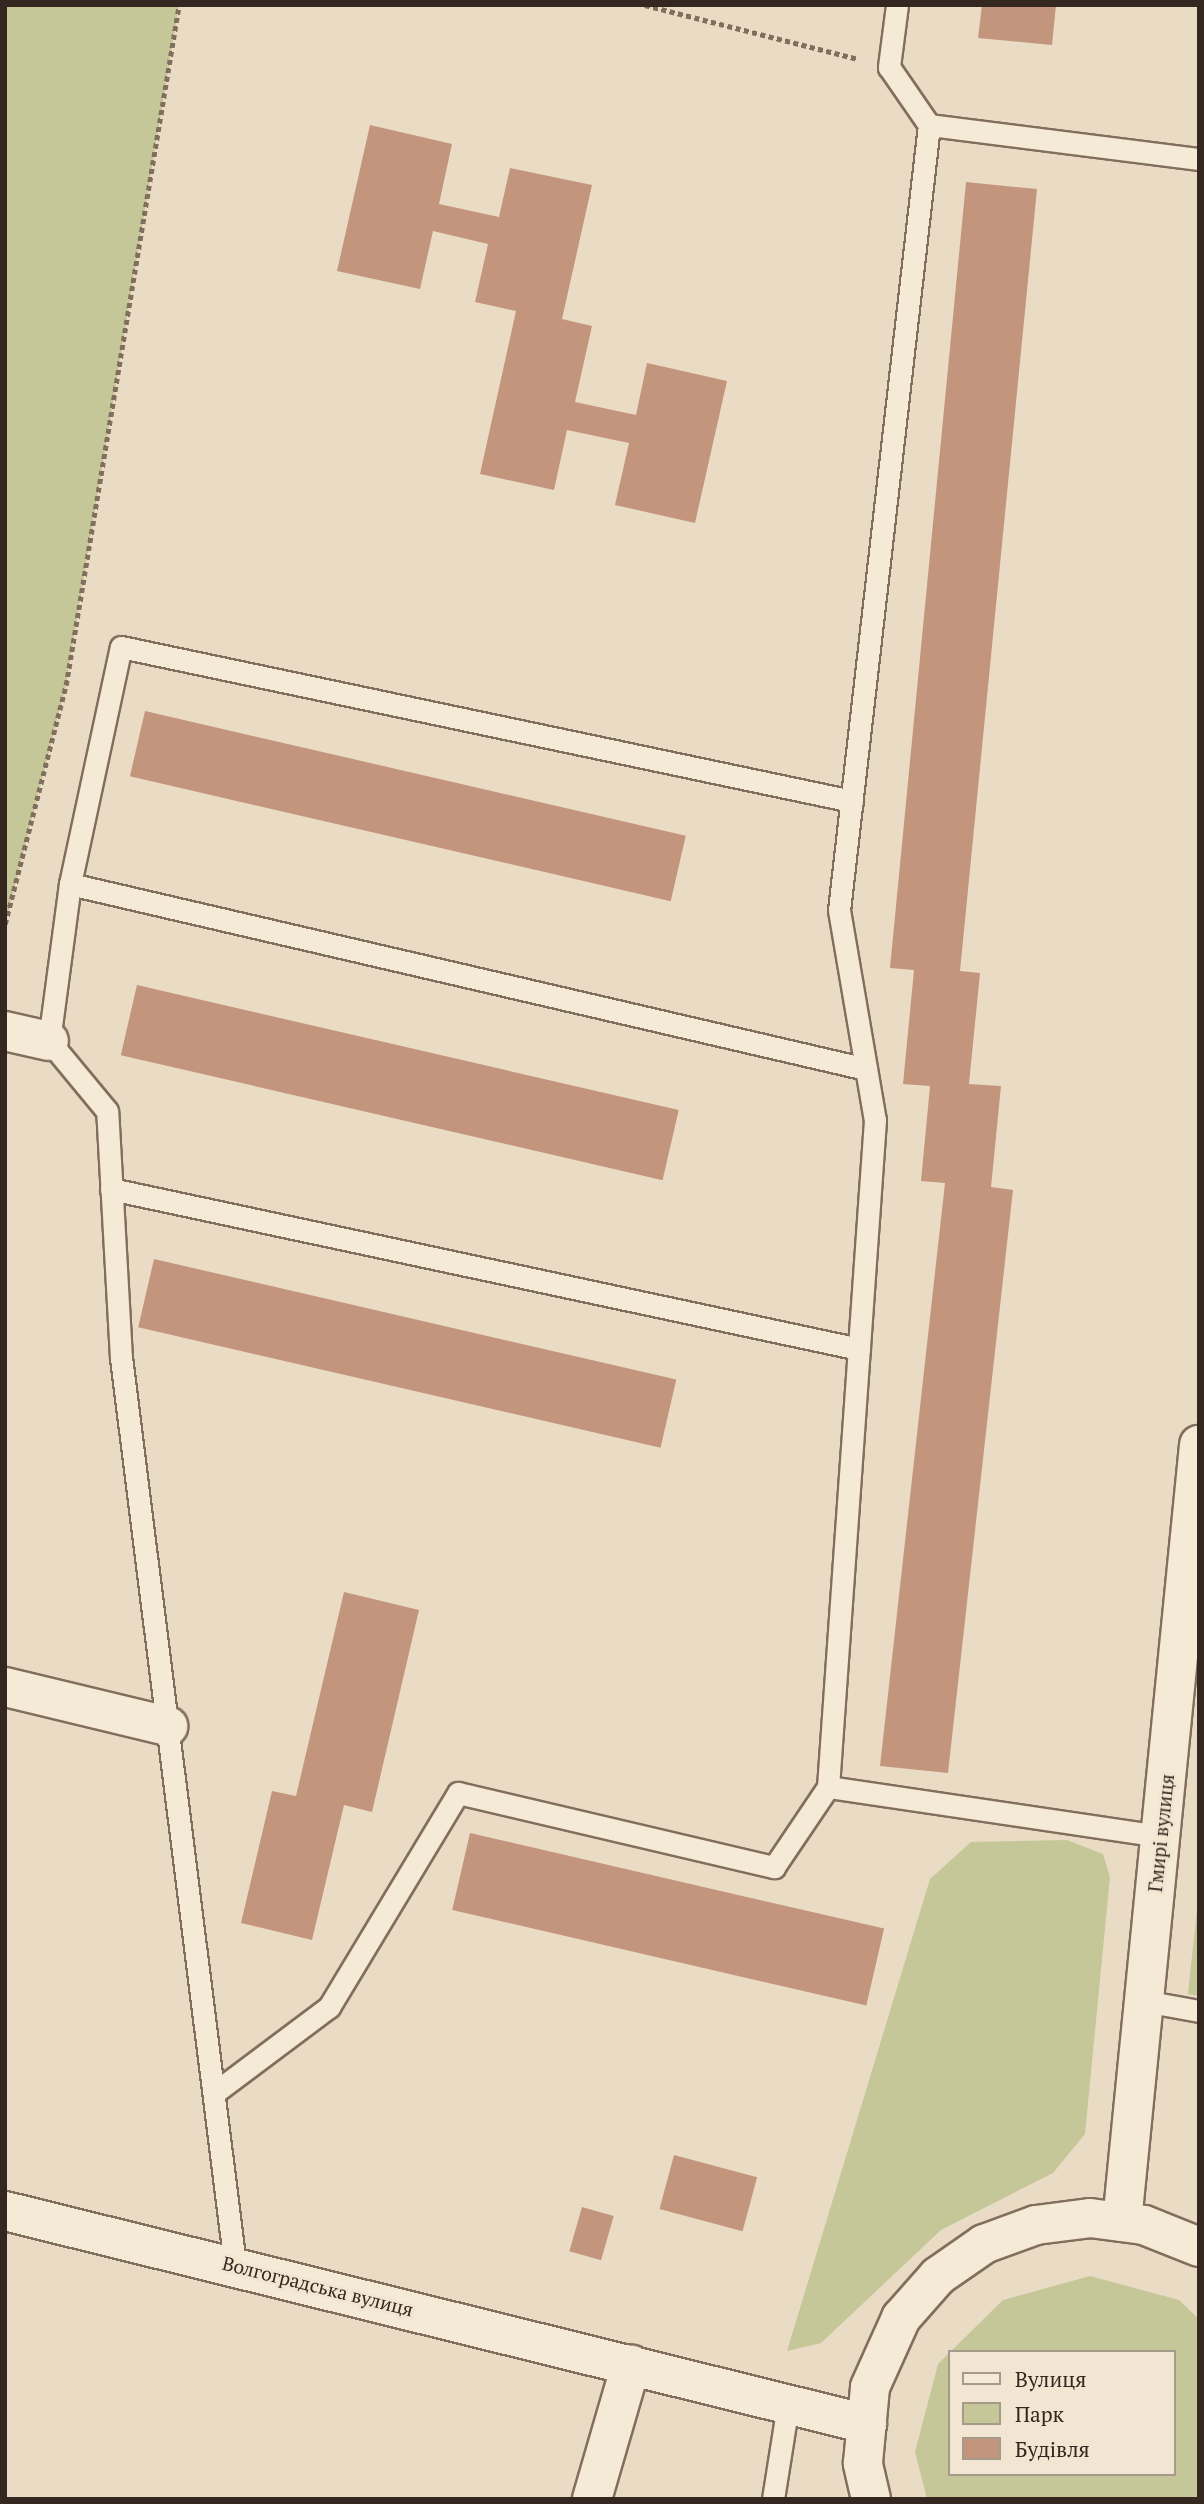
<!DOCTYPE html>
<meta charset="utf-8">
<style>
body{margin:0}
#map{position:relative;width:1204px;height:2504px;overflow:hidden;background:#eadbc4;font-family:"PT Serif",serif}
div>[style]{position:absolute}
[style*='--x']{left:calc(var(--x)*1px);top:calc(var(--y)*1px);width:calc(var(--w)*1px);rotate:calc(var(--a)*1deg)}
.green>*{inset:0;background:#c5c799}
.building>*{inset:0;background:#c4957d;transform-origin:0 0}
.path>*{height:4.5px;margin-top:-2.25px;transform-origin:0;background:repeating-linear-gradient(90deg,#826e5c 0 5px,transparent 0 8.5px)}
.roads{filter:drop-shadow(2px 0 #826e5c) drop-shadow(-2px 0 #826e5c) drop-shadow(0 2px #826e5c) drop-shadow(0 -2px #826e5c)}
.lane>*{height:21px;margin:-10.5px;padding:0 10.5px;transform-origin:10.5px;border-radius:10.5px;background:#f5ead6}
.street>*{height:38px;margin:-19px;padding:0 19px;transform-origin:19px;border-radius:19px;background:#f5ead6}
.secondary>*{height:38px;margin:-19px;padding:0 19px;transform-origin:19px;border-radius:19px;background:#f5ead6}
span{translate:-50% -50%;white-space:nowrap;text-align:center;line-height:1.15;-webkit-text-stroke:6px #f2e6d2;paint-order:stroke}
.street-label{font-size:19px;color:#34271f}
.frame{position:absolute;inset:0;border:7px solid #34271f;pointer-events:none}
.legend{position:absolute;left:948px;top:2350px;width:228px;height:126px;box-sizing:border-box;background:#f2e6d2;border:2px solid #a69a8a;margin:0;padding:9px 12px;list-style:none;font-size:21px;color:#34271f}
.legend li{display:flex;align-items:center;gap:14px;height:35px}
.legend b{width:35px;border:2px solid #a69a8a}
</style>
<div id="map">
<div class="green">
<i style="clip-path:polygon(5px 5px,179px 5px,66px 685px,5px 925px)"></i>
<i style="clip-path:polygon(1067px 1840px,1103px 1854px,1110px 1877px,1085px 2134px,1053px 2173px,941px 2230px,821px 2343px,787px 2351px,930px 1879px,971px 1842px)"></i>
<i style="clip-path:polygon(1199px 1890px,1199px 1996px,1188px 1994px)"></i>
<i style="clip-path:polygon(evenodd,1090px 2276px,1179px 2300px,1199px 2319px,1199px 2499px,927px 2499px,915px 2452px,938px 2364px,1003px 2300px,1090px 2276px,950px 2352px,1174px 2352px,1174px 2474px,950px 2474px,950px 2352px)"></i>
</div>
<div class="building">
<i style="clip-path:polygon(982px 5px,1056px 5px,1052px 45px,978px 38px)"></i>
<i style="clip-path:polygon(370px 125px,452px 144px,439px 204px,499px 217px,510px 168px,592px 185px,562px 319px,592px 326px,575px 402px,636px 415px,647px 363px,727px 381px,695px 523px,615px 505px,629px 443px,567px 430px,554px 490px,480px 474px,516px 311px,475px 302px,488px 244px,433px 231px,420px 289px,337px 271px)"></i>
<i style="clip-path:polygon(966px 182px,1037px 189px,960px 971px,980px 973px,969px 1084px,1001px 1086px,991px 1187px,1013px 1190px,948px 1773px,880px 1766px,945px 1183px,921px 1181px,930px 1086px,903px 1084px,914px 970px,890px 968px)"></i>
<i style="left:145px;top:711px;width:555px;height:67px;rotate:13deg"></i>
<i style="left:137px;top:985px;width:556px;height:72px;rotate:13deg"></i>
<i style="left:154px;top:1259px;width:536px;height:70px;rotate:13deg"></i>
<i style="clip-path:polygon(344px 1592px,419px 1610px,372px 1812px,344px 1805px,312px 1940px,241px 1923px,272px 1791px,296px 1796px)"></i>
<i style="left:470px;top:1833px;width:425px;height:79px;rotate:13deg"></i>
<i style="left:674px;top:2155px;width:86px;height:56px;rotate:15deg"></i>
<i style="left:582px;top:2207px;width:33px;height:46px;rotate:16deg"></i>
</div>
<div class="path">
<i style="--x:645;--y:5;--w:220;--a:14.2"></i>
<i style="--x:5;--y:924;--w:247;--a:-75.7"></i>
<i style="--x:66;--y:685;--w:689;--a:-80.57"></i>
</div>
<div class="roads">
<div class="lane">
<i style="--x:897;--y:5;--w:63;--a:97.4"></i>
<i style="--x:889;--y:67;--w:70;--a:55.4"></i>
<i style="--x:929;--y:125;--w:272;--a:7.2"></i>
<i style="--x:929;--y:125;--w:790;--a:96.54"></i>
<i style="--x:839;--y:910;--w:213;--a:80.3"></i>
<i style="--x:875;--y:1120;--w:669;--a:94.03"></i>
<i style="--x:828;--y:1787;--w:336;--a:8.4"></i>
<i style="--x:70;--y:884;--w:817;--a:13.08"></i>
<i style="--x:111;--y:1189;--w:765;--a:12.07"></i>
<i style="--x:1144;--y:2001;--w:56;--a:10.3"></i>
<i style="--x:214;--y:2093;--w:144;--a:-36.8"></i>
<i style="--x:329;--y:2007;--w:250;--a:-58.9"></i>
<i style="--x:458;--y:1793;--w:325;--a:13.2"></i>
<i style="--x:774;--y:1867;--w:97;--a:-56"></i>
<i style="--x:235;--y:2265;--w:914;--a:-97.16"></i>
<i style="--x:121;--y:1358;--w:247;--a:-93.2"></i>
<i style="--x:107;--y:1111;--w:91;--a:-129.6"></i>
<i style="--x:49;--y:1041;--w:158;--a:-82.4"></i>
<i style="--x:70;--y:884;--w:242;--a:-77.9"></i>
<i style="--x:121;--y:647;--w:747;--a:11.9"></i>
<i style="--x:773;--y:2499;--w:96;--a:-81"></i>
</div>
<div class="street">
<i style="--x:5;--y:1031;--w:45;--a:12.8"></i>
<i style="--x:5;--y:1687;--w:168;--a:13.5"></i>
<i style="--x:5;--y:2211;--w:888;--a:13.88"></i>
<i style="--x:592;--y:2499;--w:140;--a:-73.8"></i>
</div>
<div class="secondary">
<i style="--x:1122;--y:2222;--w:781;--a:-84.34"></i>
<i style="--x:871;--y:2499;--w:37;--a:-103"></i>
<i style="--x:863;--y:2463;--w:76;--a:-84.7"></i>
<i style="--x:870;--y:2387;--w:76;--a:-65.8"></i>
<i style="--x:901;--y:2318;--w:56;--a:-48.6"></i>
<i style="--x:938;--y:2276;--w:56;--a:-34.8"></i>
<i style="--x:984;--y:2244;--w:55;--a:-20.1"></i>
<i style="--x:1036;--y:2225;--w:54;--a:-7.4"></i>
<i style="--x:1090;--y:2218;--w:54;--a:7.4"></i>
<i style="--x:1144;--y:2225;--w:59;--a:21.8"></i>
</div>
</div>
<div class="street-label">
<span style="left:1161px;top:1833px;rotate:-84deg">Гмирі вулиця</span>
<span style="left:318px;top:2286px;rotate:14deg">Волгоградська вулиця</span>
</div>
<div class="frame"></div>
<ul class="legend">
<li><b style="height:9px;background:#f5ead6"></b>Вулиця</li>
<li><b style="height:19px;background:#c5c799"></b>Парк</li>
<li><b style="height:19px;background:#c4957d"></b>Будівля</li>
</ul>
</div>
